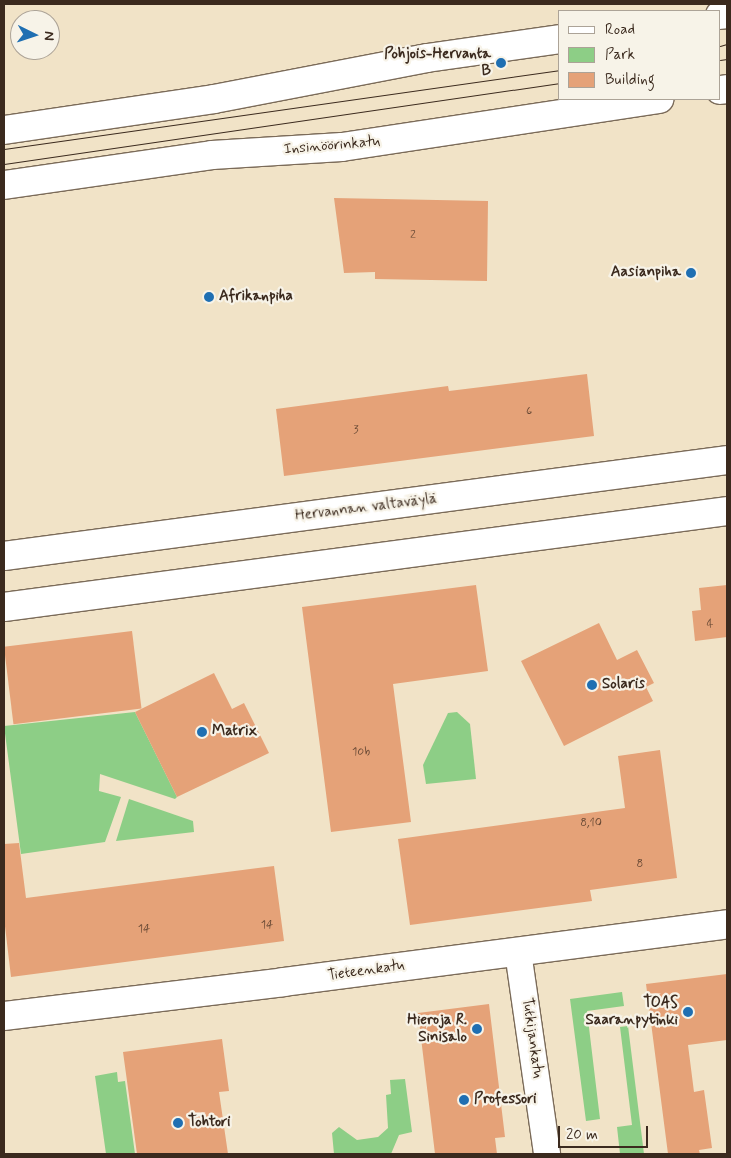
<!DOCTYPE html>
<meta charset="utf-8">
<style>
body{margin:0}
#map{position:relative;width:731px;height:1158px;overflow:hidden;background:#f1e3c7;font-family:Mynerve,sans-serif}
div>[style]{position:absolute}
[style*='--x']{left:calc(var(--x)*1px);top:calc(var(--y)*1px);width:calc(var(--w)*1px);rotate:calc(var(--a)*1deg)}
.green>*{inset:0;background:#8dce86}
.building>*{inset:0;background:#e5a278;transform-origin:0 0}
.roads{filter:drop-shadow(1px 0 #7b6b59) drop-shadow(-1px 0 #7b6b59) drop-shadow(0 1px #7b6b59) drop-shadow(0 -1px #7b6b59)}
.street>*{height:26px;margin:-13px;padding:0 13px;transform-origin:13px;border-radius:13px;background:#fff}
.secondary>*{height:28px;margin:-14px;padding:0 14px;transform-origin:14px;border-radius:14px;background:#fff}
.primary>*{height:28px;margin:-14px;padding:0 14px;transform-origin:14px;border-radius:14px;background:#fff}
.tram>*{height:1px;margin:-0.5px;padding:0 0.5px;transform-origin:0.5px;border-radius:0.5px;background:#3b2a1e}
.dots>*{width:14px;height:14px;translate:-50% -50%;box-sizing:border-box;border:2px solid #f7f3e8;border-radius:50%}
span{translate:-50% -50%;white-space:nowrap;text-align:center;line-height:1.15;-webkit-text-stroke:4.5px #f7f3e8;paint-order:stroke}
.number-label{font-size:12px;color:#664834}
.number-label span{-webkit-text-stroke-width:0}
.poi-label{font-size:15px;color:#3b2a1e;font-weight:700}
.right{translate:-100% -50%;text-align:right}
.left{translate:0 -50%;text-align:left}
.street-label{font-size:15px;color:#3b2a1e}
.frame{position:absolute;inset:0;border:5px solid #3b2a1e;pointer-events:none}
.legend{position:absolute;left:558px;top:10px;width:162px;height:90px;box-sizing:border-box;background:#f7f3e8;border:1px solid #aca397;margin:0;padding:6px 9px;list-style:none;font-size:15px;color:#3b2a1e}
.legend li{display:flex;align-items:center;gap:10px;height:25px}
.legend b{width:25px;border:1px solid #aca397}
.north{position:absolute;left:10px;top:10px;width:50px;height:50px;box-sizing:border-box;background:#f7f3e8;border:1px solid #aca397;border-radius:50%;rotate:94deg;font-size:14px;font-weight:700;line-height:20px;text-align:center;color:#3b2a1e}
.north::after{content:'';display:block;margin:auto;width:18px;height:22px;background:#1f6fb2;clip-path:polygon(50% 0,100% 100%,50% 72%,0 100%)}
.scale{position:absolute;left:558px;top:1126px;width:90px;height:22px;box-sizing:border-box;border:2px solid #3b2a1e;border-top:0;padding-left:6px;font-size:15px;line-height:18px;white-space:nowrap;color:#3b2a1e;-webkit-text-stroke:4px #f7f3e8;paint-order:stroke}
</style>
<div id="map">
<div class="green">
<i style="clip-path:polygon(135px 712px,177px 797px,175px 799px,100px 774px,99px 791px,121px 797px,105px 842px,21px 854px,4px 726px)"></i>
<i style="clip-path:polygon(457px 712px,470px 724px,476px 779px,426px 784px,423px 765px,448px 713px)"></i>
<i style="clip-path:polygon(129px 799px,193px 821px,194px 832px,116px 841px)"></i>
<i style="clip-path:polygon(622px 992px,624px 1006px,587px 1011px,600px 1119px,586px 1121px,570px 999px)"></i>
<i style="clip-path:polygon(628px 1026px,644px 1154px,620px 1154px,617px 1127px,632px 1125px,620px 1027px)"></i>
<i style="clip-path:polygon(117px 1072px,118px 1082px,125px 1081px,135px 1154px,106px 1154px,95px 1076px)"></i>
<i style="clip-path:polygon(405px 1079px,412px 1132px,399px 1135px,391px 1154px,334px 1154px,332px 1133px,339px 1127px,357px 1140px,378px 1137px,388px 1128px,386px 1095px,391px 1094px,390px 1080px)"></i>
</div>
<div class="building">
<i style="clip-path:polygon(334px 198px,488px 201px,487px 281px,375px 279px,375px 272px,344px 273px)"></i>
<i style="clip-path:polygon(587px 374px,594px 436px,284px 476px,276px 409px,448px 386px,449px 391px)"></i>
<i style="clip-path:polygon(476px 585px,488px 671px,393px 684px,411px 822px,331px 832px,302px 607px)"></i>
<i style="clip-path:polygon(727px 585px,727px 637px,695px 641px,692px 611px,701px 610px,699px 588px)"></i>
<i style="clip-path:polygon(599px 623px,617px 660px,637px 650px,654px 683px,646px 687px,653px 701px,564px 746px,521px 661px)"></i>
<i style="left:132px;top:631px;width:78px;height:129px;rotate:83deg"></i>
<i style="clip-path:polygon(214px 673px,232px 709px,244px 703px,269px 753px,177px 797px,135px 712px)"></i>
<i style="clip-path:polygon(660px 750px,677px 878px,590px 890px,592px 901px,410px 925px,398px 839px,625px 808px,618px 756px)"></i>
<i style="clip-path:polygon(19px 843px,26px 898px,274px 866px,284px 941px,11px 977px,4px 918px,4px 844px)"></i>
<i style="clip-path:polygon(727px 974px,727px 1040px,688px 1045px,694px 1092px,704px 1090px,712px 1148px,699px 1150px,700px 1154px,668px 1154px,646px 984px)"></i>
<i style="clip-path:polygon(489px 1004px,505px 1137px,495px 1138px,497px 1154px,435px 1154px,418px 1013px)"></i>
<i style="clip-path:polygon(222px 1039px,229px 1091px,219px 1092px,228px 1154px,137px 1154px,123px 1052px)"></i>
</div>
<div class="roads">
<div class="street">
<i style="--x:518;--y:952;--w:204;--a:81.8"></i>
</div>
<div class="secondary">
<i style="--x:720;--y:15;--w:7;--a:-8"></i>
<i style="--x:720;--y:90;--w:7;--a:-8"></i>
<i style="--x:4;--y:130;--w:212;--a:-8.4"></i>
<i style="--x:214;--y:99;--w:217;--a:-10.9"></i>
<i style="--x:427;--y:58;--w:134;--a:-8.1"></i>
<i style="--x:4;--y:185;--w:210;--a:-8.2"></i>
<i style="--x:212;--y:155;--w:130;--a:-3.5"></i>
<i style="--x:342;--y:147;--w:321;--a:-8.6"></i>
<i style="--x:4;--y:1016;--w:281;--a:-6.9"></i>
<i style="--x:283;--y:982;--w:448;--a:-7.4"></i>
</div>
<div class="primary">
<i style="--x:4;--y:556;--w:729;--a:-7.56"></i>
<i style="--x:4;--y:607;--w:729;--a:-7.56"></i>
</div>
</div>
<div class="tram">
<i style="--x:720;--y:46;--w:7;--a:-16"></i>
<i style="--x:720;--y:60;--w:7;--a:-8"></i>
<i style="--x:4;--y:149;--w:562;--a:-8.09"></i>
<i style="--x:4;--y:164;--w:562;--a:-8.29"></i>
</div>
<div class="dots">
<i style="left:501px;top:63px;background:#1f6fb2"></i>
<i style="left:691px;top:273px;background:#1f6fb2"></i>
<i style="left:209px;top:297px;background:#1f6fb2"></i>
<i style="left:592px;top:685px;background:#1f6fb2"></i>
<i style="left:202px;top:732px;background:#1f6fb2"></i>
<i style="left:688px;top:1012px;background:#1f6fb2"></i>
<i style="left:477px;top:1029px;background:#1f6fb2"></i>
<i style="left:464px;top:1100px;background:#1f6fb2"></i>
<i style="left:178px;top:1123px;background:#1f6fb2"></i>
</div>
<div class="number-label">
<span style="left:413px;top:236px">2</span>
<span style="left:529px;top:412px">6</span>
<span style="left:356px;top:431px">3</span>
<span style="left:710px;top:625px">4</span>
<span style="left:361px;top:753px">10b</span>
<span style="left:591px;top:824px">8,10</span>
<span style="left:640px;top:865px">8</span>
<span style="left:267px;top:926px">14</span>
<span style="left:144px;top:930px">14</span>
</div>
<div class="poi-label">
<span class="right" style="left:491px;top:63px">Pohjois-Hervanta<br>B</span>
<span class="right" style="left:681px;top:273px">Aasianpiha</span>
<span class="left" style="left:219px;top:297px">Afrikanpiha</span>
<span class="left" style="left:602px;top:685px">Solaris</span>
<span class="left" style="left:212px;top:732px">Matrix</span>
<span class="right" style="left:678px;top:1012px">TOAS<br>Saaranpytinki</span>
<span class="right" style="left:467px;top:1029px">Hieroja R.<br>Sinisalo</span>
<span class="left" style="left:474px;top:1100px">Professori</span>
<span class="left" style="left:188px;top:1123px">Tohtori</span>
</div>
<div class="street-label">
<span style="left:332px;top:146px;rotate:-5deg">Insinöörinkatu</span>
<span style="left:366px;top:508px;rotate:-7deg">Hervannan valtaväylä</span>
<span style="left:366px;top:971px;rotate:-8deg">Tieteenkatu</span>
<span style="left:532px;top:1038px;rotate:82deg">Tutkijankatu</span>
</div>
<div class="frame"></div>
<ul class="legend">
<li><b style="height:6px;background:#fff"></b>Road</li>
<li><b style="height:14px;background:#8dce86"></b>Park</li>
<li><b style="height:14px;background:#e5a278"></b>Building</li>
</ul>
<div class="north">N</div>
<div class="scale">20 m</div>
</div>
